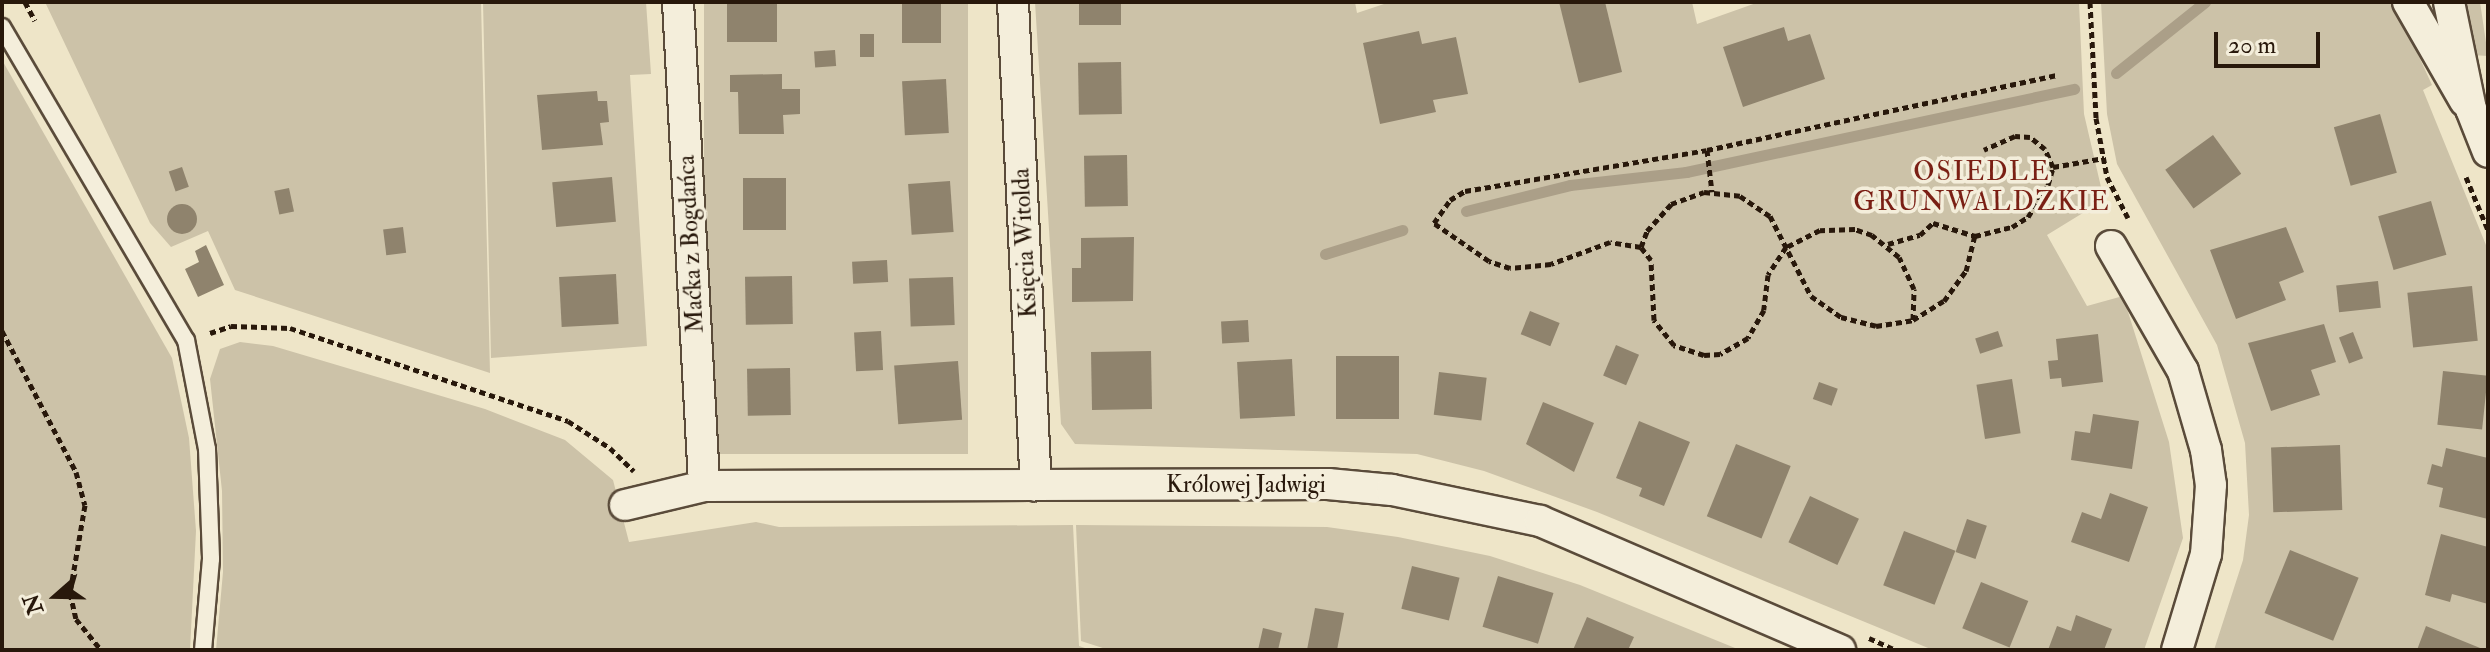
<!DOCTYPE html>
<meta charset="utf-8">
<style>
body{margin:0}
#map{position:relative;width:2490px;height:652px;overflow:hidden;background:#eee5c8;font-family:"IM FELL Double Pica",serif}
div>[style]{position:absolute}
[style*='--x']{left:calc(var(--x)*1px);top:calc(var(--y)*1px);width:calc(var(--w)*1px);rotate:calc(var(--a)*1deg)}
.green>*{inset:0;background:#ccc2a8;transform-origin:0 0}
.stream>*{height:11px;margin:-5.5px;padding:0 5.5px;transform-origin:5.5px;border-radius:5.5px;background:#ab9f88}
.building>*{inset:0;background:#8f836d;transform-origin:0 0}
.round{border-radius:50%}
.path>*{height:5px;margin-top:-2.5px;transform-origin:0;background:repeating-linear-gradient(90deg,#28180b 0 6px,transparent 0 10px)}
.roads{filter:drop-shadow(2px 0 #5a4b3a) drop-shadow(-2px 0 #5a4b3a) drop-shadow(0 2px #5a4b3a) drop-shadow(0 -2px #5a4b3a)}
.service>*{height:16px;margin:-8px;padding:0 8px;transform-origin:8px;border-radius:8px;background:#f4eedb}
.minor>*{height:30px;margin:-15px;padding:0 15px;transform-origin:15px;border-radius:15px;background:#f4eedb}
span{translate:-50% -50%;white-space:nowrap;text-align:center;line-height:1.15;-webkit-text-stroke:7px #f4eedb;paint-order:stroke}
.street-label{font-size:24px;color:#28180b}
.neighbourhood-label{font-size:26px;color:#7a1f14;letter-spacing:2px}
.frame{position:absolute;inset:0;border:4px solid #28180b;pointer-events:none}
.north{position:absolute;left:16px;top:556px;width:80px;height:80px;-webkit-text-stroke:6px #f4eedb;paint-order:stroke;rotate:250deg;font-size:22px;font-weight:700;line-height:32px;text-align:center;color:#28180b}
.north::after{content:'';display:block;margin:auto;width:28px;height:36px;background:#28180b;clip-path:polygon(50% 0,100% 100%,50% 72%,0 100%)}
.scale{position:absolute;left:2214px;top:32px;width:106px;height:36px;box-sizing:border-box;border:4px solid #28180b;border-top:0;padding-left:10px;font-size:24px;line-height:28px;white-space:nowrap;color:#28180b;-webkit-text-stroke:6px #f4eedb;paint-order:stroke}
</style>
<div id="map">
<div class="green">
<i style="clip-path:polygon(45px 2px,481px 2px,490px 373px,235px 290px,208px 231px,171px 247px,150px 223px)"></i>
<i style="clip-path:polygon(483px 2px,646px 2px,651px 74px,630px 75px,647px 346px,491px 358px)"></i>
<i style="left:704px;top:2px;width:264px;height:452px"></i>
<i style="clip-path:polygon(1035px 2px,1355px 2px,1357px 13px,1390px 2px,1692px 2px,1697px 24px,1759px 2px,2079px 2px,2084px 114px,2104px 200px,2047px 235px,2087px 306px,2123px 296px,2169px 442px,2183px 538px,2144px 650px,1933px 650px,1597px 512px,1484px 471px,1417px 454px,1075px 444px,1061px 424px)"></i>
<i style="clip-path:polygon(2101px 2px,2394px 2px,2432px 85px,2423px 90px,2488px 250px,2488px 650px,2214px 650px,2243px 560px,2249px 515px,2245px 443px,2217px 345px,2117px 164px,2107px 114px)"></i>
<i style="clip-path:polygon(2456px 2px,2480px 2px,2488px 56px,2472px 55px)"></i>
<i style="clip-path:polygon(2px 60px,172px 358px,189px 438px,196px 531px,190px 650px,2px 650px)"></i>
<i style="clip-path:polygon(240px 342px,273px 346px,485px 409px,565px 440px,613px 480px,629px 542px,756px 522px,779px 527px,1073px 525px,1079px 646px,1091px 650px,216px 650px,223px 572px,222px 491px,210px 379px,220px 349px)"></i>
<i style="clip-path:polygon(1076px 525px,1327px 527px,1398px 537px,1490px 556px,1580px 585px,1740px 650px,1109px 650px,1081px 641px)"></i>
</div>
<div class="stream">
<i style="--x:2116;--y:73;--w:114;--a:-38.6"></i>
<i style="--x:1466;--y:211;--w:107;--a:-14"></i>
<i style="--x:1570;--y:185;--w:117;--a:-6.4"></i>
<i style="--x:1686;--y:172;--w:397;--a:-12.1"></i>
<i style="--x:1325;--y:254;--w:81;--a:-17.3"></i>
</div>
<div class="building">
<i style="left:727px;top:2px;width:50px;height:40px"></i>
<i style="left:902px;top:2px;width:39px;height:41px"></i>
<i style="left:1079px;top:2px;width:42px;height:23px"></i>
<i style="clip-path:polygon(1559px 2px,1605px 2px,1622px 72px,1579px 83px)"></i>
<i style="clip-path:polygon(1784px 27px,1788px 41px,1810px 34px,1825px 79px,1743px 107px,1723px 47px)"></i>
<i style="clip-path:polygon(1419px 31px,1422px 44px,1456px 37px,1468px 94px,1433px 100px,1436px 112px,1380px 124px,1363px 43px)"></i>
<i style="left:860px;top:34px;width:14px;height:23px"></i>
<i style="left:835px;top:50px;width:16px;height:21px;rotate:86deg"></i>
<i style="left:1121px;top:62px;width:52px;height:43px;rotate:89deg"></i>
<i style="clip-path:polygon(782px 74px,782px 89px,800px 89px,800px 114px,783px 115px,784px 134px,739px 134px,738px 92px,730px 92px,730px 75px)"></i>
<i style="left:946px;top:79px;width:54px;height:44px;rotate:87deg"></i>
<i style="clip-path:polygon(597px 91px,598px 101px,607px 101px,609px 122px,600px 123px,603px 145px,542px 150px,537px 95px)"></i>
<i style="left:2380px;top:114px;width:61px;height:48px;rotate:74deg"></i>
<i style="left:2213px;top:135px;width:48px;height:59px;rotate:54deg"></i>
<i style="left:1127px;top:155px;width:51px;height:43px;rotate:89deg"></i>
<i style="left:182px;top:167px;width:21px;height:14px;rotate:71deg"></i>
<i style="left:612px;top:177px;width:45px;height:60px;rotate:85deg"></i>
<i style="left:743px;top:178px;width:43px;height:52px"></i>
<i style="left:950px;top:181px;width:51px;height:42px;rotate:86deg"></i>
<i style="left:289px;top:188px;width:24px;height:15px;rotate:78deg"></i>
<i style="left:2431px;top:201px;width:56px;height:55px;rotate:74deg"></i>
<i class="round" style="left:167px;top:204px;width:30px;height:30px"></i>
<i style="left:403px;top:227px;width:26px;height:20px;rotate:83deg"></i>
<i style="clip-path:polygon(2286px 227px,2304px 272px,2279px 282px,2286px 300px,2236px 319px,2210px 250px)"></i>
<i style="clip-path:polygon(1134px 237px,1133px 301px,1072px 302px,1072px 268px,1081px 268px,1081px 238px)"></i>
<i style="clip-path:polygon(206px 245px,224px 285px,198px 297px,185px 269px,199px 262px,195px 251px)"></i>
<i style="left:887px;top:260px;width:22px;height:35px;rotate:87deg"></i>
<i style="left:616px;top:274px;width:50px;height:57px;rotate:87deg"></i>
<i style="left:792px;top:276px;width:48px;height:47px;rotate:89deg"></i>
<i style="left:953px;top:277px;width:48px;height:44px;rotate:88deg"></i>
<i style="left:2378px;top:281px;width:27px;height:42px;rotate:84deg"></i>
<i style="left:2472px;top:286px;width:55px;height:65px;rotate:84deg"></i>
<i style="left:1530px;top:311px;width:32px;height:25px;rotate:22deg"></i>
<i style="left:1248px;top:320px;width:22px;height:27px;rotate:87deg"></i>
<i style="clip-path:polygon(2324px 324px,2336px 362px,2311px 370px,2320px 395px,2271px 411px,2248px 343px)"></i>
<i style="left:881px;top:331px;width:39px;height:27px;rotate:87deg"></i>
<i style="left:1998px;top:331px;width:16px;height:24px;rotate:72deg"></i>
<i style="left:2353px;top:332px;width:28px;height:15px;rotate:69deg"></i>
<i style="clip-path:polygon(2098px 334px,2103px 382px,2062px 387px,2061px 378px,2050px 379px,2048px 361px,2058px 360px,2056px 339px)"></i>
<i style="left:1616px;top:345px;width:25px;height:33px;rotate:23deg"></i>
<i style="left:1151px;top:351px;width:58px;height:60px;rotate:89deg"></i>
<i style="left:1336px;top:356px;width:63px;height:63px"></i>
<i style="left:1292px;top:359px;width:57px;height:55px;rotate:87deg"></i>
<i style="left:958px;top:361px;width:59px;height:64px;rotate:86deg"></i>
<i style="left:790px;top:368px;width:47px;height:43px;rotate:89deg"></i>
<i style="left:2443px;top:371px;width:45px;height:54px;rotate:6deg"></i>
<i style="left:1439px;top:372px;width:48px;height:43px;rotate:7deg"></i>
<i style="left:2012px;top:379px;width:55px;height:36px;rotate:81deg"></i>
<i style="left:1819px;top:382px;width:20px;height:18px;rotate:20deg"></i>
<i style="clip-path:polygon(1543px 402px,1594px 423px,1574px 472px,1526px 444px)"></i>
<i style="clip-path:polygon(2093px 414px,2139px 421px,2132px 469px,2071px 460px,2075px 431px,2090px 433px)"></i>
<i style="clip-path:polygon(1639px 421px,1690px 442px,1664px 506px,1639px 496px,1642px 488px,1616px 478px)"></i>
<i style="left:1736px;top:444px;width:59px;height:78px;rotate:22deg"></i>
<i style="left:2340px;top:445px;width:65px;height:69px;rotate:88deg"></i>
<i style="clip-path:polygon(2446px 448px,2488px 458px,2488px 519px,2439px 507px,2443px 488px,2427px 484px,2432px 464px,2442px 467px)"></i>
<i style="clip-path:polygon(2110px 493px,2148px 507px,2129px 562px,2071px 542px,2082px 512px,2101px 519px)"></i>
<i style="left:1810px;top:496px;width:54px;height:51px;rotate:25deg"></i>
<i style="left:1967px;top:519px;width:21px;height:35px;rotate:19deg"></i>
<i style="left:1904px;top:531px;width:55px;height:58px;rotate:21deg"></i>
<i style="clip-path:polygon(2441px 534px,2488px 547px,2488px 604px,2452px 594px,2450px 602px,2425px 595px)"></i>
<i style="left:2290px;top:550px;width:74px;height:68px;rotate:22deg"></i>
<i style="left:1412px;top:566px;width:49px;height:44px;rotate:14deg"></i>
<i style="left:1498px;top:576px;width:58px;height:53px;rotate:17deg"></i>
<i style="left:1981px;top:582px;width:51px;height:50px;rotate:22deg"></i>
<i style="clip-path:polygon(1315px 608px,1344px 613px,1337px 650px,1307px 650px)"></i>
<i style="clip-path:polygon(2076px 615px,2112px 629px,2104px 650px,2048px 650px,2057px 626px,2071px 631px)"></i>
<i style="clip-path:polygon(1587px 617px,1634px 637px,1628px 650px,1573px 650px)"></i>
<i style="clip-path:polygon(2426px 626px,2485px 650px,2417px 650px)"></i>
<i style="clip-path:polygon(1263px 628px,1282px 633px,1278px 650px,1258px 650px)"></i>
</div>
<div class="path">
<i style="--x:25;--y:2;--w:21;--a:62"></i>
<i style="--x:2090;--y:2;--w:116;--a:87"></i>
<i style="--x:2096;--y:118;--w:60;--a:79.4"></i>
<i style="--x:2107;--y:177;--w:46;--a:62.9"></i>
<i style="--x:1707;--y:150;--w:42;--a:83.2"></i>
<i style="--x:2053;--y:167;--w:52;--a:-10"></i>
<i style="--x:2466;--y:177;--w:57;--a:67.5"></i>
<i style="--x:1888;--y:244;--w:33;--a:-16"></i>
<i style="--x:1920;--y:235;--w:18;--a:-43"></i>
<i style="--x:1933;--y:223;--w:44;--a:17.2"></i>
<i style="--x:1975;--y:236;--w:38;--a:-14"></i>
<i style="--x:2012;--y:227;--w:19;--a:-32"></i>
<i style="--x:2028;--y:217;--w:38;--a:-58"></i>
<i style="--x:2048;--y:185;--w:19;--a:-74"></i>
<i style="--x:2053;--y:167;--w:20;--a:-114"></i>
<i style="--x:2045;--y:149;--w:19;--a:-141"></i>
<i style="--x:2030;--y:137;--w:15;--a:-176"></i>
<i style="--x:2015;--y:136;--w:34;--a:156"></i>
<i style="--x:1641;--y:247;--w:17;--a:-69"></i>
<i style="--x:1647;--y:231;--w:36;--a:-48"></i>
<i style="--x:1671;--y:204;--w:35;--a:-20"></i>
<i style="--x:1704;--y:192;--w:36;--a:6"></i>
<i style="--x:1740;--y:196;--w:36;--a:34"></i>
<i style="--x:1770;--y:216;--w:90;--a:62.9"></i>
<i style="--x:1811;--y:296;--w:37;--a:35"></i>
<i style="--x:1841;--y:317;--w:36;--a:14"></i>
<i style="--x:1876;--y:326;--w:37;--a:-9"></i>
<i style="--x:1913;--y:320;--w:36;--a:-32"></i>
<i style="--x:1944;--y:301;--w:37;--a:-54"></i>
<i style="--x:1966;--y:271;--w:36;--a:-76"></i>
<i style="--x:1913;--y:320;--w:31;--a:-88"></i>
<i style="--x:1914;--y:289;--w:35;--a:-115"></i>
<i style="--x:1899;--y:257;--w:35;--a:-141"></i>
<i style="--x:1872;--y:235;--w:18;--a:-161"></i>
<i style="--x:1855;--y:229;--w:35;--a:178"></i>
<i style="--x:1820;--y:230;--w:38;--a:153"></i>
<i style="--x:1786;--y:247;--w:33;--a:123"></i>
<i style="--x:1768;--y:275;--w:35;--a:97"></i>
<i style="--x:1764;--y:310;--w:32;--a:120"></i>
<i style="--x:1748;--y:338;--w:32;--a:150"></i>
<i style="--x:1720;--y:354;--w:16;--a:176"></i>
<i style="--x:1704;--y:355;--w:32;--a:-162"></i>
<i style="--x:1674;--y:345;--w:32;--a:-129"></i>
<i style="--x:1654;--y:320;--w:60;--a:-92.9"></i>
<i style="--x:1651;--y:260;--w:16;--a:-128"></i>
<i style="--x:1641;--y:247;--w:31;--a:-171"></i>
<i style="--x:1610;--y:242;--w:63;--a:159.6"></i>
<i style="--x:1551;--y:264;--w:41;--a:174.4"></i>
<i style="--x:1510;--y:268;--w:22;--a:-162"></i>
<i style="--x:1489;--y:261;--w:67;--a:-145.4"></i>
<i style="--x:1434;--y:223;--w:28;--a:-55"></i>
<i style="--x:1450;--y:200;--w:17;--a:-31"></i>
<i style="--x:1465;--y:191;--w:245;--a:-9.6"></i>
<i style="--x:1707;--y:150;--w:359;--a:-12.1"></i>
<i style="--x:2;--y:331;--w:159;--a:62.3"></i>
<i style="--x:76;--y:472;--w:34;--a:75"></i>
<i style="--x:85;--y:505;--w:89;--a:99.7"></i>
<i style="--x:70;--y:593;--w:27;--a:77"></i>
<i style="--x:76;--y:619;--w:40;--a:51"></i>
<i style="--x:210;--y:333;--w:22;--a:-18"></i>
<i style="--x:231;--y:326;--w:59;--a:1.9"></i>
<i style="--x:290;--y:328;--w:293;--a:18.5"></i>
<i style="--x:568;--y:421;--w:50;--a:32.7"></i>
<i style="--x:610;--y:448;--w:33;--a:44"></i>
<i style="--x:1869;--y:638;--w:30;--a:24"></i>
</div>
<div class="roads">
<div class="service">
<i style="--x:2;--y:27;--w:363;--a:59.6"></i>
<i style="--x:186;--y:340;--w:111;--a:79.1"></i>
<i style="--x:207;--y:449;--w:110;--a:87.9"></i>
<i style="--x:211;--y:559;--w:91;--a:95"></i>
</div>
<div class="minor">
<i style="--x:678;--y:2;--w:485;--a:86.9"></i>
<i style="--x:1013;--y:2;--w:484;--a:87.3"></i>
<i style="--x:2408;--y:2;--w:114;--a:60.1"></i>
<i style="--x:2449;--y:2;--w:109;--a:78.4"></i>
<i style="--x:2471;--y:109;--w:46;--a:68.4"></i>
<i style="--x:2111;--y:246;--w:144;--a:60.1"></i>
<i style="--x:2183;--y:371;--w:82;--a:73.8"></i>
<i style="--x:2206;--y:450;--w:35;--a:82"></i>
<i style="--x:2211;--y:485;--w:69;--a:94.1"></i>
<i style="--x:2206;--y:554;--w:100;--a:106.8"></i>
<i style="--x:625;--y:505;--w:81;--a:-13.5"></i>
<i style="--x:704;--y:486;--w:624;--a:-0.18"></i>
<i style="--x:1328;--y:484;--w:64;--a:5.4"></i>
<i style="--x:1392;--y:490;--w:151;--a:11.8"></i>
<i style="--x:1540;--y:521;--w:327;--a:23.3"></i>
</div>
</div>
<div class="street-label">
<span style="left:1025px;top:243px;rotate:-93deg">Księcia Witolda</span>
<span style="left:691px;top:244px;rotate:-93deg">Maćka z Bogdańca</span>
<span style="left:1246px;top:485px">Królowej Jadwigi</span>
</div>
<div class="neighbourhood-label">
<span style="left:1982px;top:188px">OSIEDLE<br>GRUNWALDZKIE</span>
</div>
<div class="frame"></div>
<div class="north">N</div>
<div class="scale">20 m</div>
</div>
